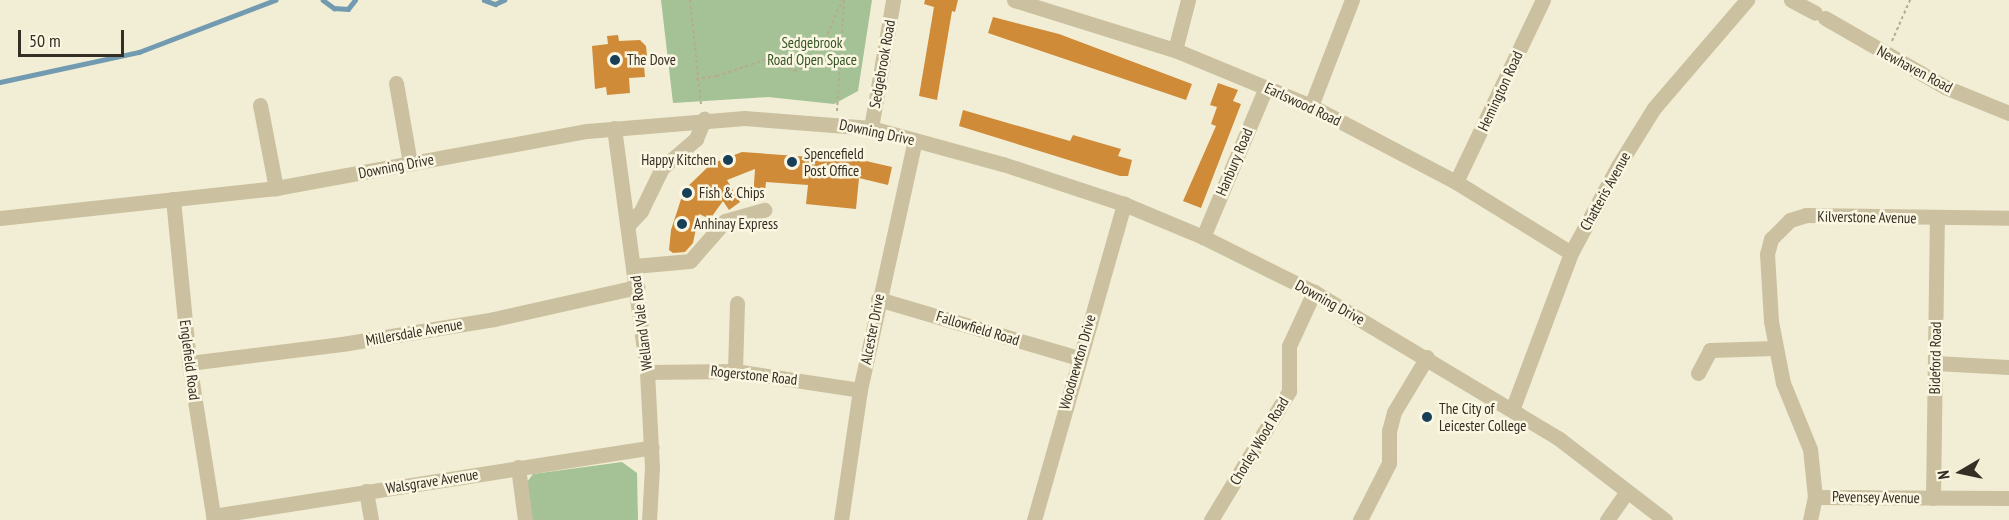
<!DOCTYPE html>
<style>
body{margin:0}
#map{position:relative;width:2009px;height:520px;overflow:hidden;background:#f2eed5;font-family:"PT Sans Narrow",sans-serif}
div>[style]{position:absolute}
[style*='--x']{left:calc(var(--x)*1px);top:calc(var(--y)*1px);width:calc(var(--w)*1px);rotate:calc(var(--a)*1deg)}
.green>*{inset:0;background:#a4c295}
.stream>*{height:4.5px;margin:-2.25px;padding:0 2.25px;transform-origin:2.25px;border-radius:2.25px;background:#729bb1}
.building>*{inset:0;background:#cf8b37}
.path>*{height:2px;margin-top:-1px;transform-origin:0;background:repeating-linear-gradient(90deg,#b6ab8b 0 3px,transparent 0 6px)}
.minor>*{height:15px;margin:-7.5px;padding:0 7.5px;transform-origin:7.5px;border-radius:7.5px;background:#cbc1a1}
.dots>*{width:16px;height:16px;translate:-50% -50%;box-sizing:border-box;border:3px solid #faf6e1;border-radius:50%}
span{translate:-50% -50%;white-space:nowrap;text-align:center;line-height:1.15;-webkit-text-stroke:5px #faf6e1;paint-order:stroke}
.park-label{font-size:15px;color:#355426}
.poi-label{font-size:15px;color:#342e24}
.left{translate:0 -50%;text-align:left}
.right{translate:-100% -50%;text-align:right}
.street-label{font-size:15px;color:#342e24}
.north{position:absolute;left:1931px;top:442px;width:60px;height:60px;-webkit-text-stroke:4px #faf6e1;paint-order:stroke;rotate:261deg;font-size:16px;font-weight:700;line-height:24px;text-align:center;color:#342e24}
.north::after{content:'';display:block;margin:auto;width:21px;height:27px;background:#342e24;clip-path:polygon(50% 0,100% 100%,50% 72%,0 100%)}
.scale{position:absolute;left:18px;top:30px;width:106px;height:27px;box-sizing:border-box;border:3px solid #342e24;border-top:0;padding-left:8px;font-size:18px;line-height:21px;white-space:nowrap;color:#342e24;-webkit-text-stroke:4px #faf6e1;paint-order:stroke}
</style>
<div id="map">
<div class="green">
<i style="clip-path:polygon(661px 0,872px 0,858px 91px,834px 104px,768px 97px,673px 103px)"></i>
<i style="clip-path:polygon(622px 462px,637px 473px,638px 520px,531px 520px,527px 482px,533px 474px)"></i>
</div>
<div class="stream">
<i style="--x:323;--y:0;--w:14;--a:36"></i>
<i style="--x:334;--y:8;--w:14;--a:4"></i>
<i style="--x:348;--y:9;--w:11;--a:-52"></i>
<i style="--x:484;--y:0;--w:12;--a:20"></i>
<i style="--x:495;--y:4;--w:10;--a:-24"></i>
<i style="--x:0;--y:82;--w:142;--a:-12.2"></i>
<i style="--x:139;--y:52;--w:146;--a:-20.9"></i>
</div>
<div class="building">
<i style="clip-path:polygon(925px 0,958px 0,955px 12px,952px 11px,937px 100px,919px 96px,934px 7px,924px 4px)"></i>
<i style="clip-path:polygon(993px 17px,1059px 34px,1192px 84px,1186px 100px,988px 33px)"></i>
<i style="clip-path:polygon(618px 35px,619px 41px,640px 40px,646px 46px,647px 56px,643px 56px,645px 77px,629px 78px,630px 93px,607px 95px,606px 87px,595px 89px,592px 46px,608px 44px,607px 36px)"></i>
<i style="clip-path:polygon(1218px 83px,1238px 90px,1233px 101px,1241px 104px,1201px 208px,1183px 201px,1216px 126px,1211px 124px,1217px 107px,1210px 105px)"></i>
<i style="clip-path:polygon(963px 110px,1070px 141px,1073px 135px,1121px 149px,1118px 156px,1132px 160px,1128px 176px,1120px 176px,959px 126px)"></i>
<i style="clip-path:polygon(742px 152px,866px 161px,892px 167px,888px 185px,859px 178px,856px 209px,806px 204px,808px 185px,766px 182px,764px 200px,753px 199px,755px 169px,727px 180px,740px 202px,729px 210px,723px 201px,710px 219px,699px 214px,693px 243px,685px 252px,673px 253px,669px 250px,671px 230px,684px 190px,711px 164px)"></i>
</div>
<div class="path">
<i style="--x:690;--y:0;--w:105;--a:84"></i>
<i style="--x:1892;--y:41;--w:45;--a:-66.3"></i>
<i style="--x:696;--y:79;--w:21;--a:-8"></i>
<i style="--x:717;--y:76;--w:59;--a:-18.7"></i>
<i style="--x:773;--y:57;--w:25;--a:34"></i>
<i style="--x:794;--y:71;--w:24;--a:-22"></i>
<i style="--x:816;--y:62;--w:67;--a:-67.2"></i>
<i style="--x:837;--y:111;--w:111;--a:-86.4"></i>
</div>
<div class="minor">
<i style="--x:1014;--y:0;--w:169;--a:17.3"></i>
<i style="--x:1175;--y:50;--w:147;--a:22.4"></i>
<i style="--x:1311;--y:106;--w:164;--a:27.7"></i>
<i style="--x:1456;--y:182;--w:135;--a:31.7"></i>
<i style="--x:1791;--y:0;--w:27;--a:28"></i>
<i style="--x:1825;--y:18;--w:138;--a:29.9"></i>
<i style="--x:1945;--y:87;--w:69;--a:22.1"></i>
<i style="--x:1175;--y:50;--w:52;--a:-75.4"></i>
<i style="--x:396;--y:83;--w:81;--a:80.1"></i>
<i style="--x:260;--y:105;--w:85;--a:79.1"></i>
<i style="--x:1311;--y:106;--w:114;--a:-68.9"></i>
<i style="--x:614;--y:128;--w:246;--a:82.3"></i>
<i style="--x:647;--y:372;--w:95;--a:87"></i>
<i style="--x:652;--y:467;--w:53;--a:93.2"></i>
<i style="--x:871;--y:128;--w:130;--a:-80.2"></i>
<i style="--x:1456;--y:182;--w:202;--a:-64.5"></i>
<i style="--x:173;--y:199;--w:165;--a:84.4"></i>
<i style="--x:189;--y:363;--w:159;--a:81"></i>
<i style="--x:0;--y:218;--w:278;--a:-6.2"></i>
<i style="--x:276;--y:188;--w:316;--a:-10.4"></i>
<i style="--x:587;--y:131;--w:158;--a:-4.7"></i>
<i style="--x:744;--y:118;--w:127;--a:4.5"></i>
<i style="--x:871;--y:128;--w:137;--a:15.3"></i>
<i style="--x:1003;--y:164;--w:127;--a:18.3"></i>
<i style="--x:1124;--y:204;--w:86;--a:22.7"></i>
<i style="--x:1203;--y:237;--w:124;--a:26.4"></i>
<i style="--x:1314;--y:292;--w:284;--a:30.9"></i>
<i style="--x:1558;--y:438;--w:135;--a:37.5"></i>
<i style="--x:629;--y:224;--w:18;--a:-47"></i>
<i style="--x:641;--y:211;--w:48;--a:-64"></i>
<i style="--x:662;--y:168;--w:45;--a:-40.5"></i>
<i style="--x:696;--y:139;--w:22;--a:-68"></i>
<i style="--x:1203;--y:237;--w:163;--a:-67.2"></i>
<i style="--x:634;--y:266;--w:56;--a:-5.1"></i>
<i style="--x:690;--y:261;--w:53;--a:-48.8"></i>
<i style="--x:725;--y:221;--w:41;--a:-15.8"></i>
<i style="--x:878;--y:299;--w:209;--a:16.4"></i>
<i style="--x:189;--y:363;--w:154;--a:-7.1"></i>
<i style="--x:342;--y:344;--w:154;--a:-9.3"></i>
<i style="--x:494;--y:319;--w:147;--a:-12.6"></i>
<i style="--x:1935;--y:363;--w:74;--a:3.1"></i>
<i style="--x:735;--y:371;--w:68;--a:-88.3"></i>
<i style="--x:647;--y:372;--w:88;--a:-0.7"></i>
<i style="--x:735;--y:371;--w:126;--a:8.6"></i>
<i style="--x:1698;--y:373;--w:26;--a:-62"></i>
<i style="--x:1710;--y:350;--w:64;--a:-1.8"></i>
<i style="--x:1512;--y:410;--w:168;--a:-69.4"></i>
<i style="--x:1571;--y:253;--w:99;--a:-61.6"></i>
<i style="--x:1618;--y:166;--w:68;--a:-58.2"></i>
<i style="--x:1654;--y:108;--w:143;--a:-49.3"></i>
<i style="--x:518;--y:467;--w:53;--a:82.5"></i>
<i style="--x:366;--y:491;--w:29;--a:80"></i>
<i style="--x:1815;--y:497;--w:194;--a:0.3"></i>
<i style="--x:1933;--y:498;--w:280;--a:-89.2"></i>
<i style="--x:213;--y:516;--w:444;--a:-8.9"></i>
<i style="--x:841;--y:520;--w:131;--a:-81.7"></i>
<i style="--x:860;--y:390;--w:256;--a:-77.6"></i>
<i style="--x:1034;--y:520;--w:329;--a:-74.1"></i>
<i style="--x:1211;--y:520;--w:151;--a:-58.8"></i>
<i style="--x:1289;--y:391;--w:45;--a:-90"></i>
<i style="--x:1289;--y:346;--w:60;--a:-65.2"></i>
<i style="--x:1360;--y:520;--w:64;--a:-63"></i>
<i style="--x:1389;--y:463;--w:32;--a:-90"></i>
<i style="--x:1389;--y:431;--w:20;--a:-75"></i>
<i style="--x:1394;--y:412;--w:64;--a:-59"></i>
<i style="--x:1607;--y:520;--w:35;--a:-55"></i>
<i style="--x:1810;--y:520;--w:24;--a:-78"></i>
<i style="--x:1815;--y:497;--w:48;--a:-95.9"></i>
<i style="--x:1810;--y:449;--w:71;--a:-112.2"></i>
<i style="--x:1783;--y:383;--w:63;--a:-101"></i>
<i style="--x:1771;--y:321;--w:67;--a:-93.4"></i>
<i style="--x:1767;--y:254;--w:16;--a:-75"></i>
<i style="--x:1771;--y:239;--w:27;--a:-45"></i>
<i style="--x:1790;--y:220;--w:17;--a:-17"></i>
<i style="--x:1806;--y:215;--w:203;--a:0.8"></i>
</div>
<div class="dots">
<i style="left:615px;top:60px;background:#173f58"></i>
<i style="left:728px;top:160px;background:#173f58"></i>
<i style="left:792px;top:162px;background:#173f58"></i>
<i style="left:687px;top:193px;background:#173f58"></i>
<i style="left:682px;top:224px;background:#173f58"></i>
<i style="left:1427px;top:417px;background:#173f58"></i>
</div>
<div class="park-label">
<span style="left:812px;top:51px">Sedgebrook<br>Road Open Space</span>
</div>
<div class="poi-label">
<span class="left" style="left:627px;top:60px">The Dove</span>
<span class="left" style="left:804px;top:162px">Spencefield<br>Post Office</span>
<span class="right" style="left:716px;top:160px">Happy Kitchen</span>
<span class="left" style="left:699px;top:193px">Fish &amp; Chips</span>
<span class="left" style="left:694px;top:224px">Anhinay Express</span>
<span class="left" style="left:1439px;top:417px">The City of<br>Leicester College</span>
</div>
<div class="street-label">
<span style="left:882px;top:64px;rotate:-80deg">Sedgebrook Road</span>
<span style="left:1915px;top:69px;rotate:28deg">Newhaven Road</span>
<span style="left:1500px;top:91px;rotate:-65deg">Hemington Road</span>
<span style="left:1303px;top:104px;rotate:25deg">Earlswood Road</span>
<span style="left:877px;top:132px;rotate:12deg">Downing Drive</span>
<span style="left:1234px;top:162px;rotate:-67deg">Hanbury Road</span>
<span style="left:396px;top:166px;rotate:-11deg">Downing Drive</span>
<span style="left:1605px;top:191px;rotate:-61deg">Chatteris Avenue</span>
<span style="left:1867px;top:217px;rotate:1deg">Kilverstone Avenue</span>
<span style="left:1330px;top:302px;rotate:29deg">Downing Drive</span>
<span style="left:641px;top:323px;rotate:-97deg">Welland Vale Road</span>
<span style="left:978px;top:328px;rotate:17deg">Fallowfield Road</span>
<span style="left:872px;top:329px;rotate:-79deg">Alcester Drive</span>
<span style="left:414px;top:332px;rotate:-10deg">Millersdale Avenue</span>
<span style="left:1935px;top:358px;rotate:-89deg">Bideford Road</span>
<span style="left:190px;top:360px;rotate:83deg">Englefield Road</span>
<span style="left:1077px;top:362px;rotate:-74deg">Woodnewton Drive</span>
<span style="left:754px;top:375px;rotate:6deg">Rogerstone Road</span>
<span style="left:1259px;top:441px;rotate:-59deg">Chorley Wood Road</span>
<span style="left:432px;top:481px;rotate:-9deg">Walsgrave Avenue</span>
<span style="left:1876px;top:497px;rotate:1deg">Pevensey Avenue</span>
</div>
<div class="north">N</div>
<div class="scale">50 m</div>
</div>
